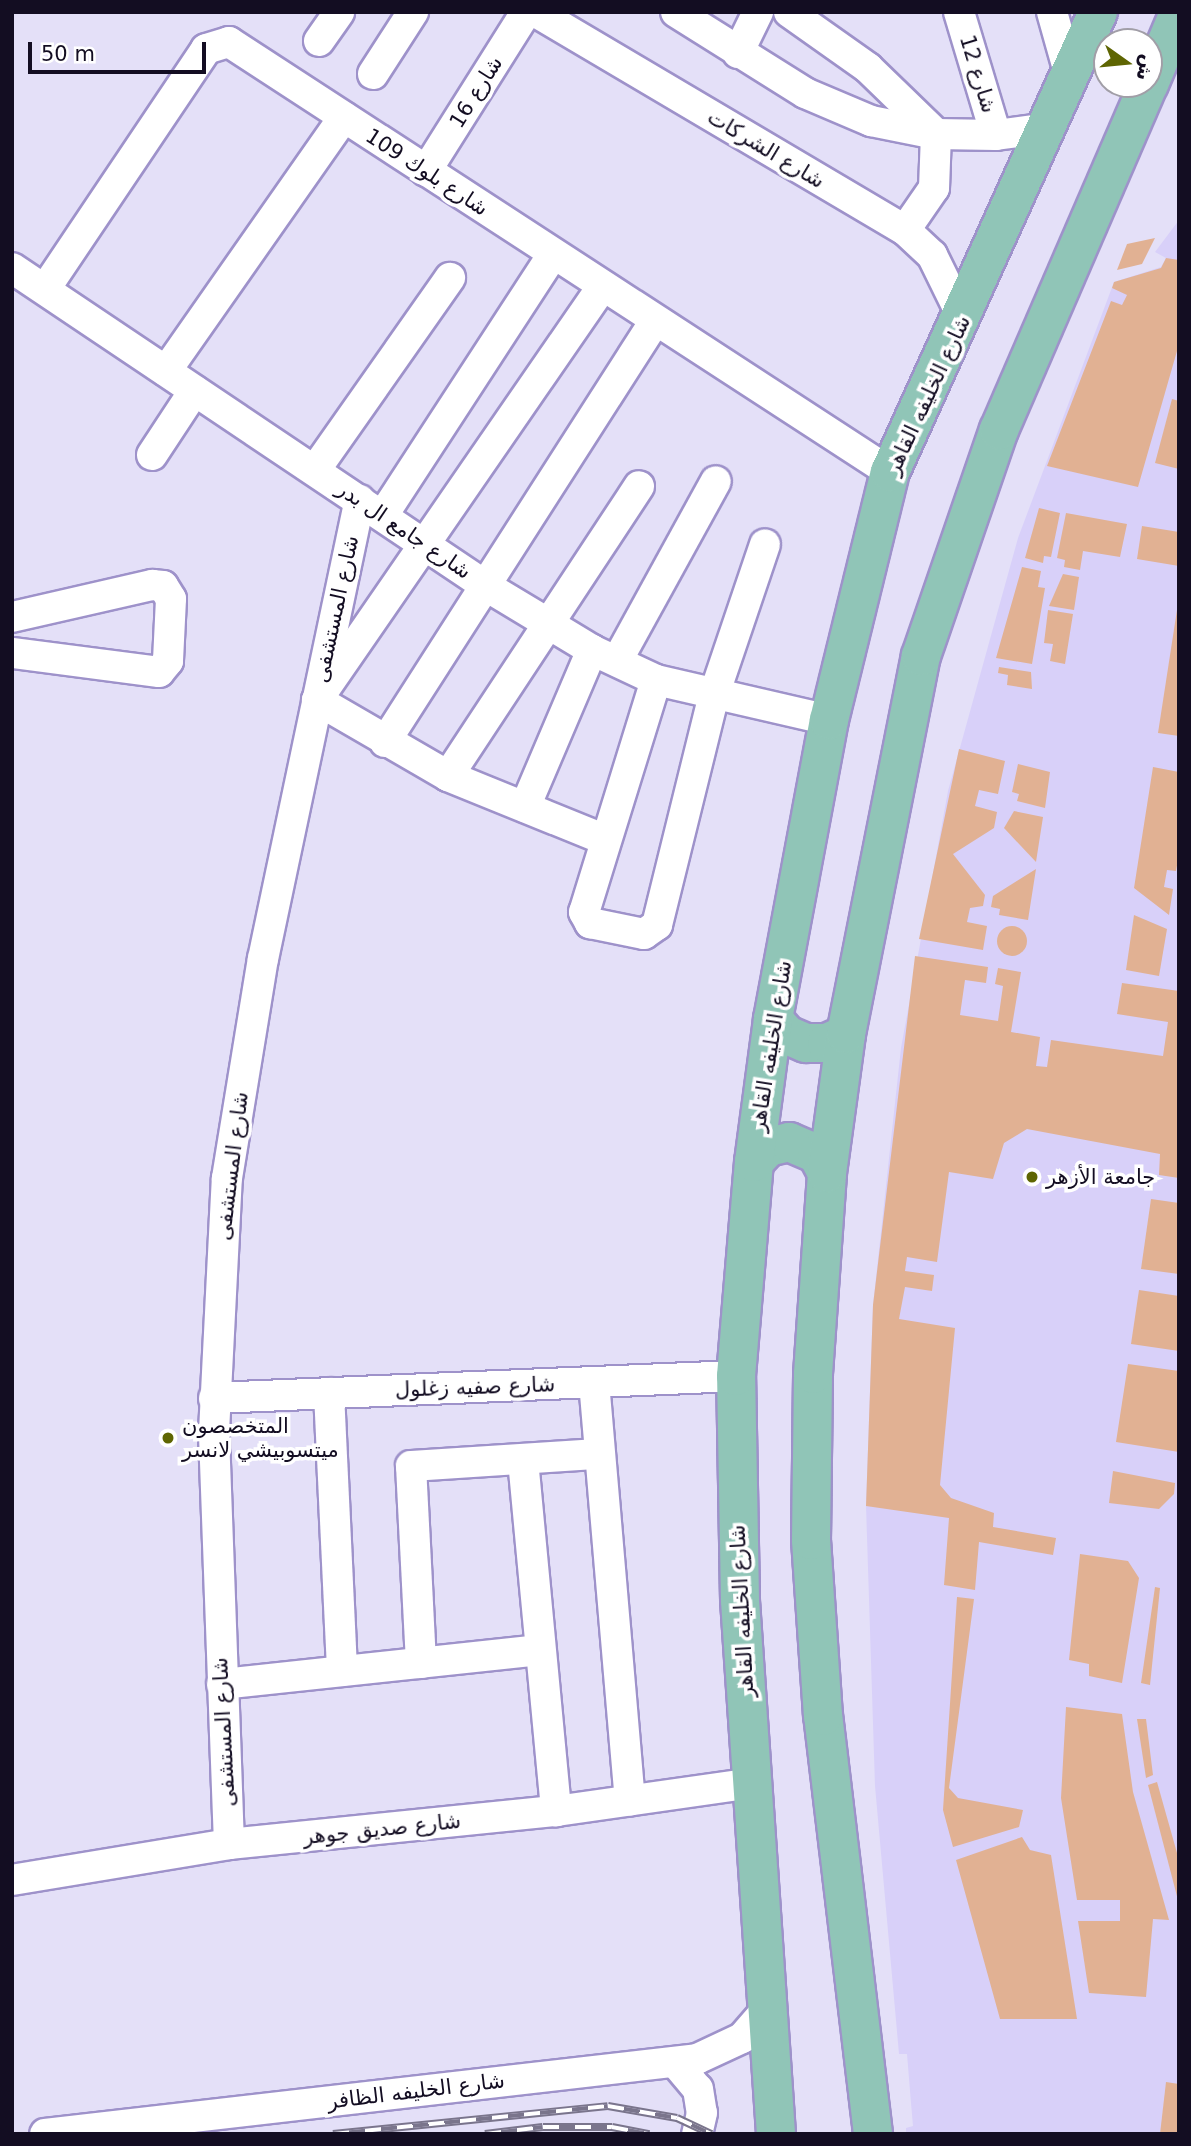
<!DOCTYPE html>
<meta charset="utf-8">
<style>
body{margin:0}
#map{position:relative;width:1191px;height:2146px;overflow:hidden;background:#e4e0f8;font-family:"DejaVu Sans",Vazirmatn,sans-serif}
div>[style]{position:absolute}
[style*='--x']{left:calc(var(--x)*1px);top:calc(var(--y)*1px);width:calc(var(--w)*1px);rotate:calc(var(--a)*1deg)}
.built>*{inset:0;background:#d8d0f9}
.green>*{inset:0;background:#e1b193}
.round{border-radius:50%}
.roads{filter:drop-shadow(2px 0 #9e92ca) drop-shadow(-2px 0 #9e92ca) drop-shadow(0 2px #9e92ca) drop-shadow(0 -2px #9e92ca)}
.minor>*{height:30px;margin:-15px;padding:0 15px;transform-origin:15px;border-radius:15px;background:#fff}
.major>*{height:38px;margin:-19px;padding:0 19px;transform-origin:19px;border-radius:19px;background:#90c5b7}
.rail>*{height:8px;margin-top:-4px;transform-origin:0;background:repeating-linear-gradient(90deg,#fff 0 16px,#7a758c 0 32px);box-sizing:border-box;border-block:2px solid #7a758c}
.dots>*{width:19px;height:19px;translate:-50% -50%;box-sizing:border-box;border:4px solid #fff;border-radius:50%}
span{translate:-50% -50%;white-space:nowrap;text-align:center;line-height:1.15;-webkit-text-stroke:7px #fff;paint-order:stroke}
.street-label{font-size:21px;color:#130d22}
.poi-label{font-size:21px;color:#130d22}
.left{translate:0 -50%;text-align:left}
.frame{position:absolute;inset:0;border:14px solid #130d22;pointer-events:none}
.north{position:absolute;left:1093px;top:28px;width:70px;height:70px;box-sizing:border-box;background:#fff;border:2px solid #a19ea7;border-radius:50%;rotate:105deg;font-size:19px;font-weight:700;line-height:28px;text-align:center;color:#130d22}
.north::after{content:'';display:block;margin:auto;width:24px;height:32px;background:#5e6502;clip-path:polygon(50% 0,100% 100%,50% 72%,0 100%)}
.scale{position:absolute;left:28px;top:42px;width:178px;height:32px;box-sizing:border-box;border:4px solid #130d22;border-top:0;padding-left:9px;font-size:21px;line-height:24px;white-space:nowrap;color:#130d22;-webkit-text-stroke:5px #fff;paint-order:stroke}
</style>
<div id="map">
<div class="built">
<i style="clip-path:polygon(1179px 220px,1179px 2134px,906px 2134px,906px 2128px,913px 2126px,911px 2103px,907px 2054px,899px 2054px,875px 1786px,866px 1506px,873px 1305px,901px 1048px,948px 791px,1018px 538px,1114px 282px,1161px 267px,1166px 258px,1155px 252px)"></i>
</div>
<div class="green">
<i style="clip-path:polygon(1155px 238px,1142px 264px,1117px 270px,1127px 244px)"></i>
<i style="clip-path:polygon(1166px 258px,1179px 260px,1179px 344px,1138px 487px,1047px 466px,1111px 301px,1122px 305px,1127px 295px,1112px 288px,1114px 282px,1161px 268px)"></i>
<i style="clip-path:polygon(1172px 399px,1179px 401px,1179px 469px,1155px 463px)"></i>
<i style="clip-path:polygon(1039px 508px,1060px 513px,1051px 557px,1044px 556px,1043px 563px,1025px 558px)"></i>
<i style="clip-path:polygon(1066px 513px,1127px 524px,1120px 557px,1083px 551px,1080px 570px,1064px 567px,1065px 560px,1057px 558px)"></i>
<i style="clip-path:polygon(1142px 526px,1179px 532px,1179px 566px,1137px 559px)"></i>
<i style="clip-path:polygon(1022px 567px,1041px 571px,1038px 587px,1045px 588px,1032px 664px,996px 658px)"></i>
<i style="clip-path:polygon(1063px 574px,1079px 577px,1074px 610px,1049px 606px)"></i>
<i style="clip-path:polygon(1179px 597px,1179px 736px,1158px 733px)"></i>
<i style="clip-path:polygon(1048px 610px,1073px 614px,1065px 664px,1050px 661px,1053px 644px,1044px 643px)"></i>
<i style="clip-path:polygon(999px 667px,1031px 672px,1032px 689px,1007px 685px,1008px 675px,998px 673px)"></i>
<i style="clip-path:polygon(959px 749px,1005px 761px,998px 794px,979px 790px,975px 806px,997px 812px,994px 828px,953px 854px,985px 895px,983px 906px,970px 908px,967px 922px,987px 926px,983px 950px,919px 939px)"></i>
<i style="clip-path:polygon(1018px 764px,1050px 772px,1045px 808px,1017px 801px,1019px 794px,1012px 792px)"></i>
<i style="clip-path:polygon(1153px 767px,1179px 772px,1179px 854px,1176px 871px,1167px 870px,1164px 887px,1173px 889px,1169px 915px,1134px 888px)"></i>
<i style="clip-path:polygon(1014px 811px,1043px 817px,1036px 862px,1004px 828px)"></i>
<i style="clip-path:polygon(1036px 869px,1028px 920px,999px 915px,1000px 909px,991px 907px,993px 896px)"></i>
<i style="clip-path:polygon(1134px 915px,1167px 929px,1159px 976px,1126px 970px)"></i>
<i class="round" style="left:997px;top:926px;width:30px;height:30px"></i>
<i style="clip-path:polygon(915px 956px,988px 967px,986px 983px,965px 980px,960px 1015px,998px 1021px,1003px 986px,995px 984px,998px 968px,1021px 972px,1011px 1032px,1040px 1037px,1036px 1066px,1047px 1067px,1051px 1040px,1163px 1056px,1168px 1022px,1117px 1014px,1122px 983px,1179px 991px,1179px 1178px,1159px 1175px,1160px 1154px,1027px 1129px,1004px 1143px,993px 1179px,949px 1172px,937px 1262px,907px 1257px,905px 1271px,934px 1275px,932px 1291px,905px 1287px,899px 1319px,955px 1328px,940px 1485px,951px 1498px,994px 1513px,993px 1527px,1056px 1538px,1053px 1555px,979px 1542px,975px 1590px,944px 1585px,949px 1518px,866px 1506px,873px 1305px)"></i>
<i style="clip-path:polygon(1151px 1199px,1179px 1203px,1179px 1274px,1141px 1269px)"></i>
<i style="clip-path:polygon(1139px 1290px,1179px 1296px,1179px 1351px,1131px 1344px)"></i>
<i style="clip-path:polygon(1128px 1364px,1179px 1371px,1179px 1452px,1116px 1442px)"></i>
<i style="clip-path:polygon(1113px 1471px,1175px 1483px,1174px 1494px,1159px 1509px,1109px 1503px)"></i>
<i style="clip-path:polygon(1080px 1554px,1128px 1561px,1139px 1578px,1122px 1683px,1089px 1676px,1089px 1664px,1069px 1660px)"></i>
<i style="clip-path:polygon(1155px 1587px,1160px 1588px,1150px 1685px,1141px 1683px)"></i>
<i style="clip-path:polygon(957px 1597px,974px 1599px,949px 1788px,958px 1798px,1023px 1810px,1019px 1827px,953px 1847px,943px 1810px)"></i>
<i style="clip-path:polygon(1066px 1707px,1122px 1714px,1133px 1792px,1169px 1920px,1153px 1919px,1146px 1997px,1089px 1993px,1078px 1921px,1120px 1921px,1120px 1900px,1077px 1900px,1061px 1798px)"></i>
<i style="clip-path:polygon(1137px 1719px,1146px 1719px,1153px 1775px,1146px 1778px)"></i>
<i style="clip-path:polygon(1157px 1782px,1179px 1860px,1179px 1904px,1148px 1785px)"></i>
<i style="clip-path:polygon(1022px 1837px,1030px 1850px,1051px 1855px,1077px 2019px,1000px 2019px,956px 1860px)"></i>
<i style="clip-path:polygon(1166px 2082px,1179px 2084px,1179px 2134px,1160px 2134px)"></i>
</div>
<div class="roads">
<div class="minor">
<i style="--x:536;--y:12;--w:429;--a:30.6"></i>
<i style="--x:905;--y:230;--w:37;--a:43"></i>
<i style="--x:932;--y:255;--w:70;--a:63.8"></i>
<i style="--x:676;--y:12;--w:152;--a:32.1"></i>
<i style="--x:805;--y:93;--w:72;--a:23"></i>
<i style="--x:871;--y:121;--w:66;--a:11.3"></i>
<i style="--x:936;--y:134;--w:60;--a:1"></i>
<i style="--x:996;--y:135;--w:52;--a:-7.7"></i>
<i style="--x:789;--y:12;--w:97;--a:35.3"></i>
<i style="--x:868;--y:68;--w:95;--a:44.1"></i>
<i style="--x:936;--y:134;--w:54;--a:92.1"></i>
<i style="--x:934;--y:188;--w:51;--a:124.6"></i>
<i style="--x:959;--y:12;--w:128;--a:73.3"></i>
<i style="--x:1052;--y:12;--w:66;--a:74.3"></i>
<i style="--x:319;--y:41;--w:35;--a:-55"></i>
<i style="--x:738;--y:53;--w:46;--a:-64"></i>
<i style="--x:373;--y:74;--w:74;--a:-57.2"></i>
<i style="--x:426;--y:171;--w:188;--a:-57.8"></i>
<i style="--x:12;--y:268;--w:571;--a:33.86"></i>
<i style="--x:486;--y:586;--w:124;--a:31.1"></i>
<i style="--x:592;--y:650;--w:71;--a:25.1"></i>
<i style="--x:656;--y:680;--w:178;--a:13"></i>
<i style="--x:602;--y:287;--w:502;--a:124.61"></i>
<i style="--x:317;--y:700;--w:151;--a:30.1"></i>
<i style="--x:448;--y:776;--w:170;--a:22.1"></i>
<i style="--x:45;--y:289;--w:289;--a:-56.1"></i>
<i style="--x:206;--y:49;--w:24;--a:-17"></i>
<i style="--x:229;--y:42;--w:789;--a:33.05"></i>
<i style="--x:166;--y:371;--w:310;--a:-55"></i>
<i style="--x:152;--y:455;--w:77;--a:-56.7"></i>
<i style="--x:315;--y:470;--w:235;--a:-54.9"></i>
<i style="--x:383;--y:515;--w:311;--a:-56.9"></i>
<i style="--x:12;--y:617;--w:144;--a:-12.9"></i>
<i style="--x:152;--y:585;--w:11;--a:5"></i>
<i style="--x:163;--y:586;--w:15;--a:58"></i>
<i style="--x:171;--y:599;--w:62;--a:92.8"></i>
<i style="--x:168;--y:661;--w:14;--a:129"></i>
<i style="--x:159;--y:672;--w:148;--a:-172.6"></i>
<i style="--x:617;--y:661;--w:205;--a:-61.2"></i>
<i style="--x:656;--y:680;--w:243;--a:107.2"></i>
<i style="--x:584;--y:912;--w:13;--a:61"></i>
<i style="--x:590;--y:923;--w:55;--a:11.5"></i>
<i style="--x:644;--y:934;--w:16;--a:-35"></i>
<i style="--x:657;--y:925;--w:237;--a:-76.1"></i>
<i style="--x:714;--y:695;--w:159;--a:-71.3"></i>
<i style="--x:385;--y:742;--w:500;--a:-57.33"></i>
<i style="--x:448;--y:776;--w:347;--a:-56.6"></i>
<i style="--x:525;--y:807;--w:171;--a:-66.9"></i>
<i style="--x:594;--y:1382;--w:420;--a:85.1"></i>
<i style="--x:329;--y:1393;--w:278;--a:87.3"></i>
<i style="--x:214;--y:1398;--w:522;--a:-2.41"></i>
<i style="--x:523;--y:1460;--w:353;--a:84.6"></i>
<i style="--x:421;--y:1663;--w:197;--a:-92.9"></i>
<i style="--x:411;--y:1466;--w:188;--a:-3.7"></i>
<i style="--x:222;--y:1684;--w:319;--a:-6.1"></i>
<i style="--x:229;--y:1844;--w:412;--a:-92.1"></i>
<i style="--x:214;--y:1432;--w:254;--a:-87.1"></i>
<i style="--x:227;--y:1178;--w:222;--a:-80.7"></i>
<i style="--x:263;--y:959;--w:469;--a:-78.1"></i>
<i style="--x:12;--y:1880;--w:220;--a:-9.4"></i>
<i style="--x:229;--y:1844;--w:329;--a:-5.8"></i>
<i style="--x:556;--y:1811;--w:198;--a:-8.1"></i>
<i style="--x:675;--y:2062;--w:35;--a:50"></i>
<i style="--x:698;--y:2089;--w:24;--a:81"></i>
<i style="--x:702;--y:2113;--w:22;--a:103"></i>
<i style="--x:45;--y:2134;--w:656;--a:-6.56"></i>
<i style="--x:697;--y:2059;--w:50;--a:-25"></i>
<i style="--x:742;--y:2038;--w:40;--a:-49"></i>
</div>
<div class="major">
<i style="--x:1149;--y:84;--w:77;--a:-67.1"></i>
<i style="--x:773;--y:1019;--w:21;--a:49"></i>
<i style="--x:787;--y:1035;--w:21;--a:23"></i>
<i style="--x:806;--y:1043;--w:21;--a:0"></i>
<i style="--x:827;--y:1043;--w:21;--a:-25"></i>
<i style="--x:754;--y:1162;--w:21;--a:-47"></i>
<i style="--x:768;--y:1147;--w:22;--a:-13"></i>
<i style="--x:789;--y:1142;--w:30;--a:23"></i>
<i style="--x:817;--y:1154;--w:21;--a:62"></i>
<i style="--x:776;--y:2134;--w:535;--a:-93.86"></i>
<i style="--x:740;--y:1600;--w:224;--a:-91"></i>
<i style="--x:736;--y:1376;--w:215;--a:-85.2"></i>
<i style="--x:754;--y:1162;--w:144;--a:-82.4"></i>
<i style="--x:773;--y:1019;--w:304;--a:-79.4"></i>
<i style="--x:829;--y:720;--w:255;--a:-76.2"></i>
<i style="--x:890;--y:472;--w:505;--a:-65.67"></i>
<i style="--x:873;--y:2134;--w:421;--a:-96.8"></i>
<i style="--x:823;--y:1716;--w:176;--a:-93.9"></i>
<i style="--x:811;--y:1540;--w:166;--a:-89.3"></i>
<i style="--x:813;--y:1374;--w:201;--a:-86"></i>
<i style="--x:827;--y:1173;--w:140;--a:-82.2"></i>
<i style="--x:846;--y:1034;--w:385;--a:-78.8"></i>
<i style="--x:921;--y:656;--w:239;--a:-71"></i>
<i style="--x:999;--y:430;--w:377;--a:-66.6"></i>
</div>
</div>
<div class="rail">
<i style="--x:333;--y:2134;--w:276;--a:-5.8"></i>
<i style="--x:608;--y:2106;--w:70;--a:9.9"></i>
<i style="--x:677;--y:2118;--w:38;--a:25"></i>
<i style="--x:485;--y:2134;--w:58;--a:-6.9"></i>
<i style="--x:543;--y:2127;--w:69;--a:0"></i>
<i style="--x:612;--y:2127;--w:38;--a:11"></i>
</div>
<div class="dots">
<i style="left:1032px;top:1177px;background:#5e6502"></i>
<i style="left:168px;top:1438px;background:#5e6502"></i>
</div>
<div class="street-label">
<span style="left:978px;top:74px;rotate:73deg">شارع 12</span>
<span style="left:476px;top:92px;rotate:-58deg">شارع 16</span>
<span style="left:766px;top:149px;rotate:31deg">شارع الشركات</span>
<span style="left:427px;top:172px;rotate:33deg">شارع بلوك 109</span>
<span style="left:928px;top:395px;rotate:-65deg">شارع الخليفه القاهر</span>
<span style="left:404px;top:530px;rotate:34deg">شارع جامع ال بدر</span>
<span style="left:336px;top:609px;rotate:-78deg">شارع المستشفى</span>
<span style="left:771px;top:1046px;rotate:-81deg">شارع الخليفه القاهر</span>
<span style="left:232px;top:1166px;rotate:-83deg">شارع المستشفى</span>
<span style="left:475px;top:1387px;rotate:-2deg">شارع صفيه زغلول</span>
<span style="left:742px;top:1611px;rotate:-93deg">شارع الخليفه القاهر</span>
<span style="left:224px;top:1732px;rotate:-93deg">شارع المستشفى</span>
<span style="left:382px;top:1829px;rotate:-6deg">شارع صديق جوهر</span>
<span style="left:416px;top:2091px;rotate:-7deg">شارع الخليفه الظافر</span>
</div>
<div class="poi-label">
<span class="left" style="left:1046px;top:1177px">جامعة الأزهر</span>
<span class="left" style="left:182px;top:1438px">المتخصصون<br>ميتسوبيشي لانسر</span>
</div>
<div class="frame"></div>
<div class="north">ش</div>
<div class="scale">50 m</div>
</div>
